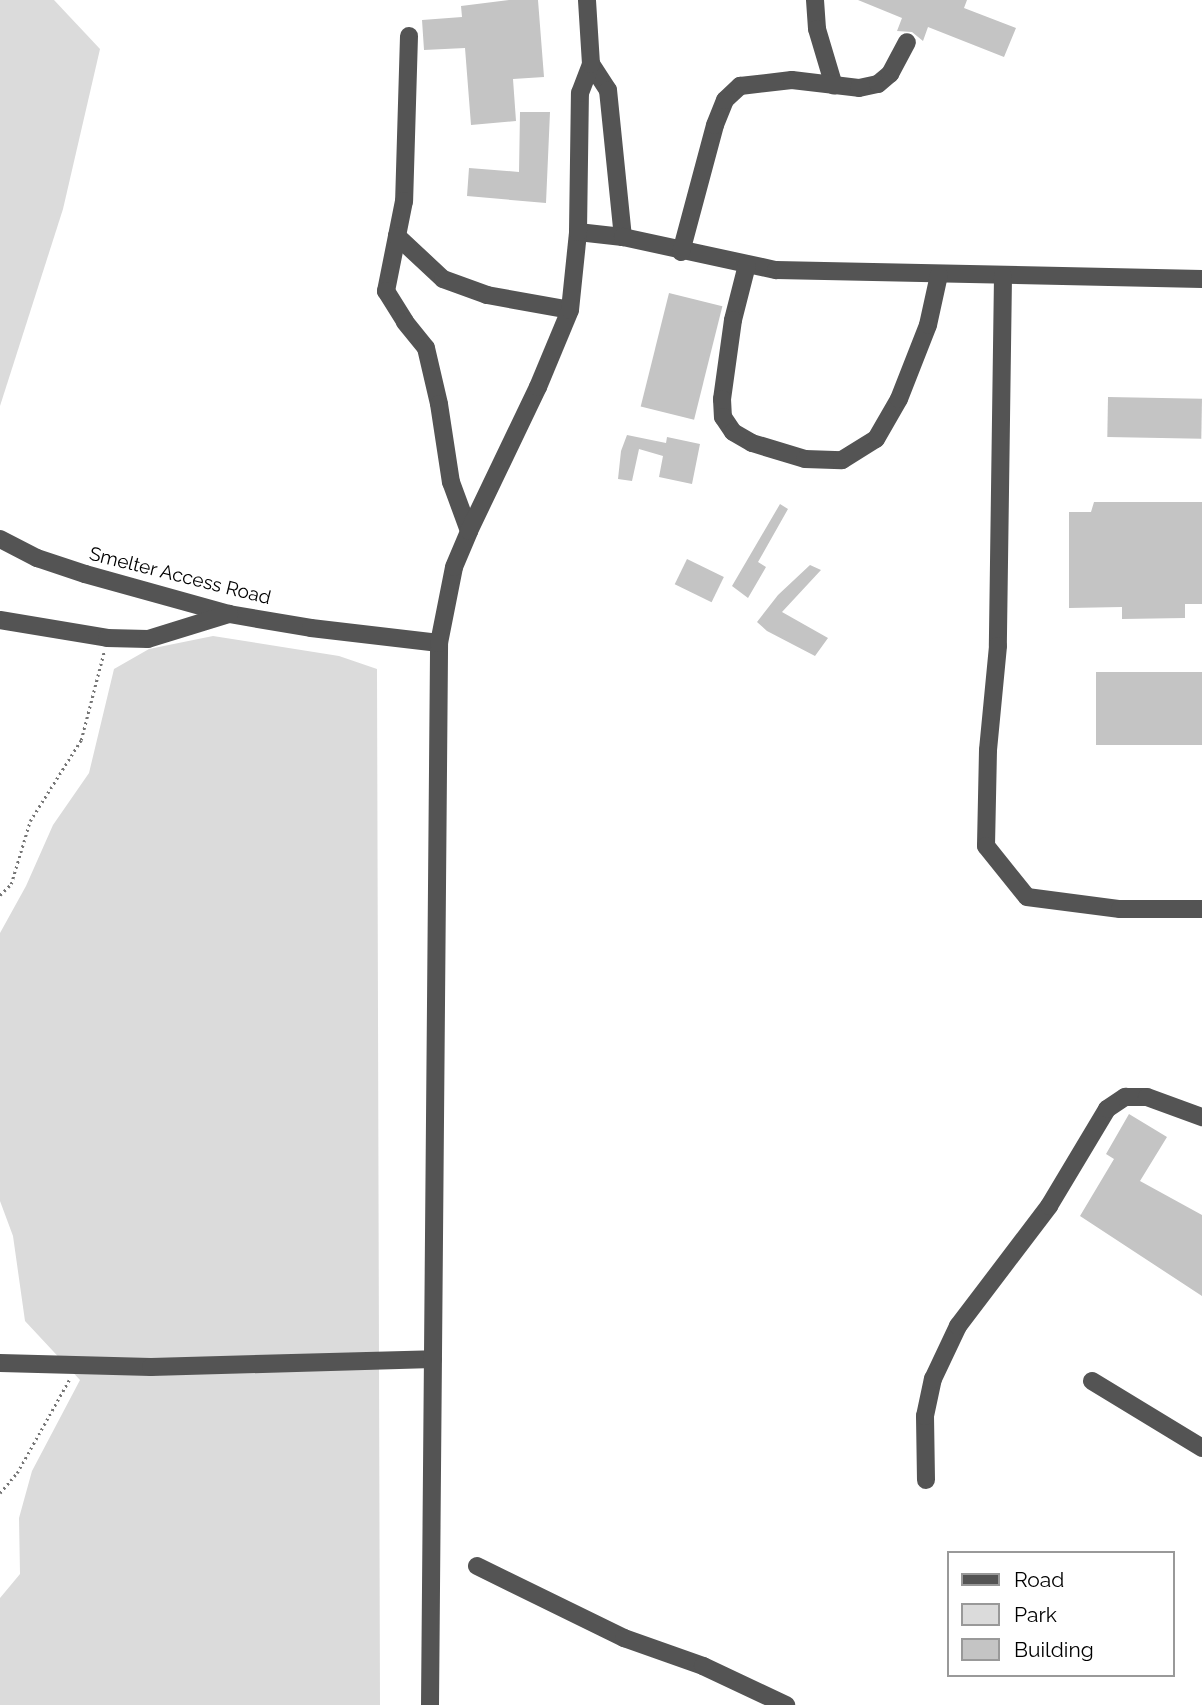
<!DOCTYPE html>
<style>
body{margin:0}
#map{position:relative;width:1202px;height:1705px;overflow:hidden;background:#fff;font-family:Raleway,sans-serif}
div>[style]{position:absolute}
[style*='--x']{left:calc(var(--x)*1px);top:calc(var(--y)*1px);width:calc(var(--w)*1px);rotate:calc(var(--a)*1deg)}
.green>*{inset:0;background:#dbdbdb}
.building>*{inset:0;background:#c4c4c4;transform-origin:0 0}
.path>*{height:2.5px;margin-top:-1.25px;transform-origin:0;background:repeating-linear-gradient(90deg,#767676 0 2px,transparent 0 5.5px)}
.minor>*{height:18px;margin:-9px;padding:0 9px;transform-origin:9px;border-radius:9px;background:#545454}
span{translate:-50% -50%;white-space:nowrap;text-align:center;line-height:1.15;-webkit-text-stroke:5px #fff;paint-order:stroke}
.street-label{font-size:19px;color:#000}
.legend{position:absolute;left:947px;top:1551px;width:228px;height:126px;box-sizing:border-box;background:#fff;border:2px solid #999;margin:0;padding:9px 12px;list-style:none;font-size:21px;color:#000}
.legend li{display:flex;align-items:center;gap:14px;height:35px}
.legend b{width:35px;border:2px solid #999}
</style>
<div id="map">
<div class="green">
<i style="clip-path:polygon(0 0,54px 0,100px 49px,63px 209px,0 406px)"></i>
<i style="clip-path:polygon(213px 636px,339px 656px,377px 669px,380px 1705px,0 1705px,0 1598px,20px 1574px,19px 1518px,32px 1471px,80px 1380px,25px 1321px,13px 1236px,0 1201px,0 933px,26px 886px,53px 825px,89px 773px,114px 669px,149px 649px)"></i>
</div>
<div class="building">
<i style="clip-path:polygon(509px 0,538px 0,544px 77px,513px 79px,516px 121px,471px 125px,465px 48px,424px 50px,422px 20px,462px 17px,461px 6px)"></i>
<i style="clip-path:polygon(858px 0,967px 0,964px 8px,1016px 28px,1004px 57px,928px 27px,923px 41px,912px 32px,897px 31px,902px 18px)"></i>
<i style="clip-path:polygon(520px 112px,550px 112px,546px 203px,467px 196px,469px 168px,519px 172px)"></i>
<i style="left:669px;top:293px;width:55px;height:117px;rotate:14deg"></i>
<i style="left:1108px;top:397px;width:94px;height:40px;rotate:1deg"></i>
<i style="clip-path:polygon(627px 435px,666px 443px,667px 437px,700px 444px,692px 484px,659px 477px,663px 456px,639px 449px,632px 481px,618px 479px,621px 451px)"></i>
<i style="clip-path:polygon(1094px 502px,1202px 502px,1202px 604px,1185px 604px,1185px 618px,1122px 619px,1122px 607px,1069px 608px,1069px 512px,1091px 512px)"></i>
<i style="clip-path:polygon(780px 504px,788px 509px,758px 562px,766px 567px,748px 598px,732px 586px)"></i>
<i style="left:687px;top:559px;width:41px;height:28px;rotate:26deg"></i>
<i style="clip-path:polygon(810px 565px,821px 570px,782px 612px,828px 638px,815px 656px,767px 631px,757px 622px,778px 595px)"></i>
<i style="left:1202px;top:672px;width:73px;height:106px;rotate:90deg"></i>
<i style="clip-path:polygon(1129px 1114px,1167px 1137px,1140px 1181px,1202px 1215px,1202px 1296px,1080px 1216px,1114px 1159px,1106px 1154px)"></i>
</div>
<div class="path">
<i style="--x:0;--y:895;--w:16;--a:-45"></i>
<i style="--x:11;--y:884;--w:66;--a:-73.2"></i>
<i style="--x:30;--y:821;--w:96;--a:-57.8"></i>
<i style="--x:81;--y:740;--w:91;--a:-75.4"></i>
<i style="--x:0;--y:1493;--w:26;--a:-50"></i>
<i style="--x:17;--y:1473;--w:107;--a:-60.8"></i>
</div>
<div class="minor">
<i style="--x:815;--y:0;--w:29;--a:86"></i>
<i style="--x:817;--y:29;--w:59;--a:73.4"></i>
<i style="--x:409;--y:36;--w:165;--a:91.7"></i>
<i style="--x:404;--y:201;--w:92;--a:101.3"></i>
<i style="--x:386;--y:291;--w:36;--a:58"></i>
<i style="--x:405;--y:322;--w:33;--a:51"></i>
<i style="--x:426;--y:348;--w:57;--a:76.9"></i>
<i style="--x:439;--y:404;--w:79;--a:81.3"></i>
<i style="--x:451;--y:482;--w:52;--a:69.8"></i>
<i style="--x:591;--y:64;--w:31;--a:57"></i>
<i style="--x:608;--y:90;--w:148;--a:84.2"></i>
<i style="--x:578;--y:232;--w:45;--a:6.3"></i>
<i style="--x:623;--y:237;--w:157;--a:12.2"></i>
<i style="--x:776;--y:270;--w:426;--a:1.2"></i>
<i style="--x:397;--y:236;--w:63;--a:43.1"></i>
<i style="--x:443;--y:279;--w:47;--a:20"></i>
<i style="--x:487;--y:295;--w:84;--a:10.2"></i>
<i style="--x:681;--y:252;--w:131;--a:-75"></i>
<i style="--x:715;--y:125;--w:27;--a:-68"></i>
<i style="--x:725;--y:100;--w:21;--a:-43"></i>
<i style="--x:740;--y:86;--w:52;--a:-6.6"></i>
<i style="--x:792;--y:80;--w:67;--a:6.8"></i>
<i style="--x:859;--y:88;--w:19;--a:-12"></i>
<i style="--x:878;--y:84;--w:16;--a:-40"></i>
<i style="--x:890;--y:74;--w:36;--a:-62"></i>
<i style="--x:747;--y:265;--w:57;--a:104.3"></i>
<i style="--x:733;--y:320;--w:80;--a:97.9"></i>
<i style="--x:722;--y:399;--w:18;--a:87"></i>
<i style="--x:723;--y:417;--w:18;--a:56"></i>
<i style="--x:733;--y:432;--w:22;--a:30"></i>
<i style="--x:752;--y:443;--w:55;--a:16.8"></i>
<i style="--x:805;--y:459;--w:37;--a:2"></i>
<i style="--x:842;--y:460;--w:40;--a:-32"></i>
<i style="--x:876;--y:439;--w:46;--a:-60.1"></i>
<i style="--x:899;--y:399;--w:79;--a:-68.6"></i>
<i style="--x:928;--y:325;--w:51;--a:-77.6"></i>
<i style="--x:1003;--y:276;--w:370;--a:90.8"></i>
<i style="--x:998;--y:646;--w:104;--a:95.5"></i>
<i style="--x:988;--y:750;--w:96;--a:91.2"></i>
<i style="--x:986;--y:846;--w:65;--a:51.2"></i>
<i style="--x:1027;--y:897;--w:94;--a:7.4"></i>
<i style="--x:1120;--y:909;--w:82;--a:0"></i>
<i style="--x:0;--y:539;--w:42;--a:27.2"></i>
<i style="--x:37;--y:558;--w:51;--a:18.4"></i>
<i style="--x:85;--y:574;--w:149;--a:15.5"></i>
<i style="--x:229;--y:614;--w:83;--a:9.7"></i>
<i style="--x:311;--y:628;--w:129;--a:6.7"></i>
<i style="--x:0;--y:620;--w:109;--a:9.5"></i>
<i style="--x:107;--y:638;--w:41;--a:1.4"></i>
<i style="--x:148;--y:639;--w:85;--a:-17.2"></i>
<i style="--x:0;--y:1363;--w:151;--a:1.5"></i>
<i style="--x:151;--y:1367;--w:282;--a:-1.6"></i>
<i style="--x:1092;--y:1381;--w:129;--a:31.3"></i>
<i style="--x:926;--y:1480;--w:64;--a:-90.9"></i>
<i style="--x:925;--y:1416;--w:38;--a:-78"></i>
<i style="--x:933;--y:1379;--w:59;--a:-64.7"></i>
<i style="--x:958;--y:1326;--w:151;--a:-52.8"></i>
<i style="--x:1049;--y:1206;--w:113;--a:-59.1"></i>
<i style="--x:1107;--y:1109;--w:22;--a:-34"></i>
<i style="--x:1125;--y:1097;--w:22;--a:0"></i>
<i style="--x:1147;--y:1097;--w:59;--a:20"></i>
<i style="--x:477;--y:1566;--w:164;--a:26.1"></i>
<i style="--x:624;--y:1638;--w:84;--a:19.5"></i>
<i style="--x:703;--y:1666;--w:92;--a:25.2"></i>
<i style="--x:430;--y:1705;--w:1062;--a:-89.51"></i>
<i style="--x:439;--y:643;--w:77;--a:-78.8"></i>
<i style="--x:454;--y:567;--w:39;--a:-67"></i>
<i style="--x:469;--y:531;--w:160;--a:-64.4"></i>
<i style="--x:538;--y:387;--w:83;--a:-67.4"></i>
<i style="--x:570;--y:310;--w:78;--a:-84.1"></i>
<i style="--x:578;--y:232;--w:139;--a:-89.2"></i>
<i style="--x:580;--y:93;--w:31;--a:-69"></i>
<i style="--x:591;--y:64;--w:64;--a:-93.6"></i>
</div>
<div class="street-label">
<span style="left:180px;top:576px;rotate:14deg">Smelter Access Road</span>
</div>
<ul class="legend">
<li><b style="height:9px;background:#545454"></b>Road</li>
<li><b style="height:19px;background:#dbdbdb"></b>Park</li>
<li><b style="height:19px;background:#c4c4c4"></b>Building</li>
</ul>
</div>
